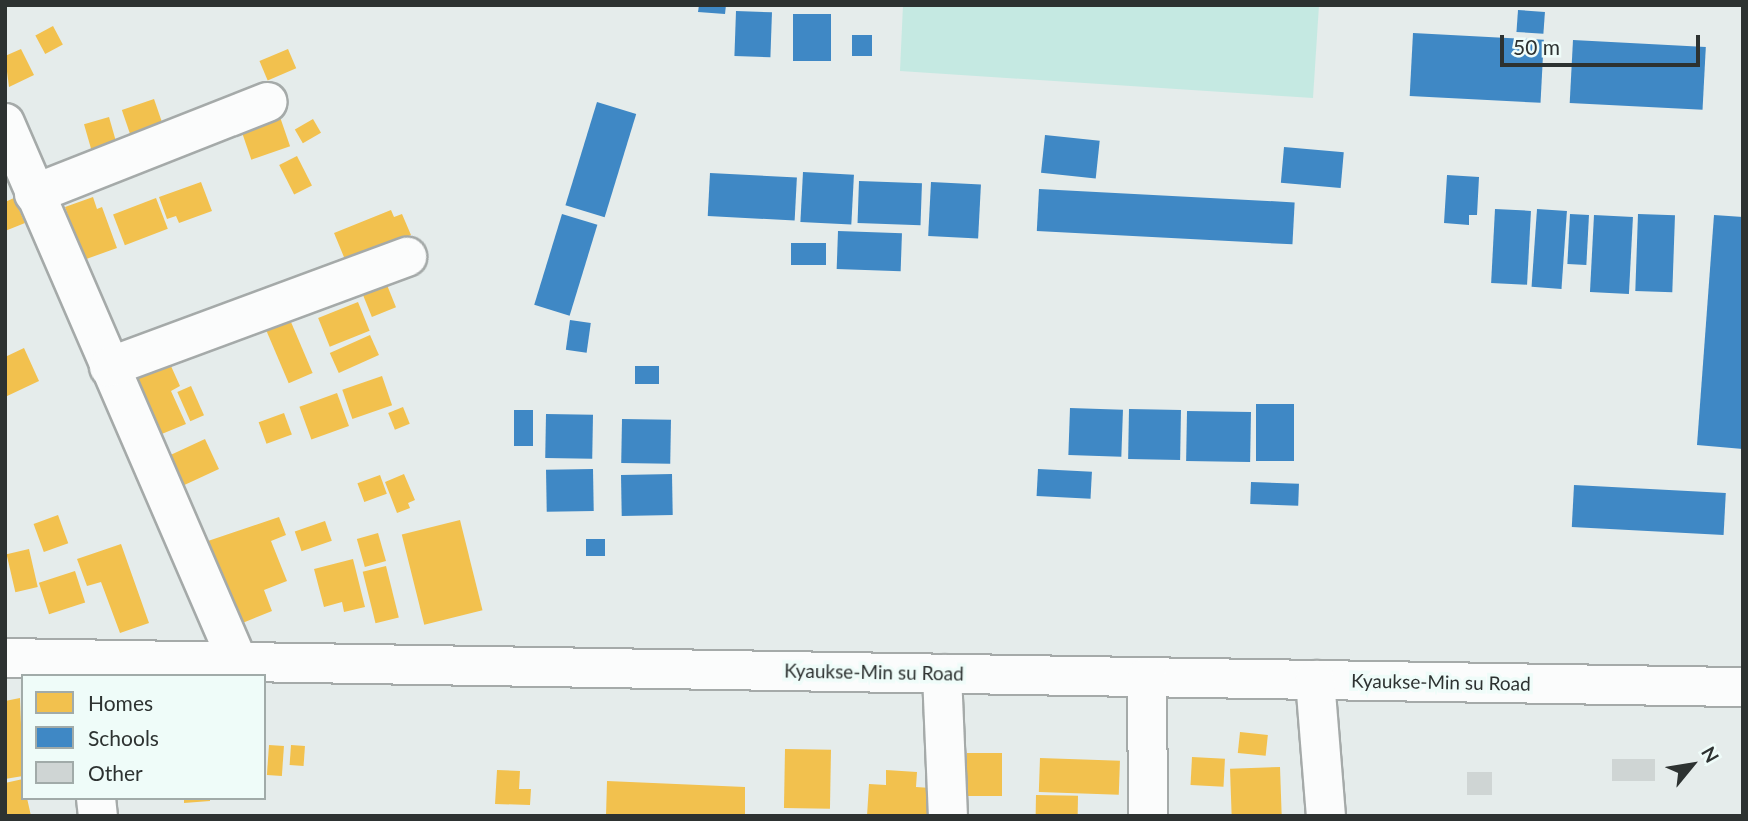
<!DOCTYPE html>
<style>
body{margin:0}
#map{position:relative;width:1748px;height:821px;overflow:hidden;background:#e5eceb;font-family:Lato,sans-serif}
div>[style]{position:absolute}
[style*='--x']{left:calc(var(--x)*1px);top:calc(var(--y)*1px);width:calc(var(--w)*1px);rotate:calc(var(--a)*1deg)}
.green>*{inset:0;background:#c5e9e2}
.homes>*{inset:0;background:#f2c14e;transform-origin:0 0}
.schools>*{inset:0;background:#3f88c5;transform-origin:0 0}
.building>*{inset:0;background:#cfd5d4;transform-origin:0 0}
.roads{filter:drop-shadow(2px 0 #a5aaa9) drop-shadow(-2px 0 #a5aaa9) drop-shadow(0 2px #a5aaa9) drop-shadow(0 -2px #a5aaa9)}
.minor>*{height:38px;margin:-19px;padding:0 19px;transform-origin:19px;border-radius:19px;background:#fbfcfc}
span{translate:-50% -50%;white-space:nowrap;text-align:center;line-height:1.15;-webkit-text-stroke:7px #effcf9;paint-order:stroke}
.street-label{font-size:19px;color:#2d3231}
.frame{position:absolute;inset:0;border:7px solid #2d3231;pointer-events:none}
.legend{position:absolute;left:21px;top:674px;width:245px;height:126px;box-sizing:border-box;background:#effcf9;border:2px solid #a1aba9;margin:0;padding:9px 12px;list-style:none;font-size:21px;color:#2d3231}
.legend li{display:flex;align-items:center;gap:14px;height:35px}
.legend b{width:35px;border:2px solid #a1aba9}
.north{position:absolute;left:1657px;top:730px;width:70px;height:70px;-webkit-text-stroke:5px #effcf9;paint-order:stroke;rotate:60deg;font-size:19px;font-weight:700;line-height:28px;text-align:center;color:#2d3231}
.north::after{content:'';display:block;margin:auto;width:24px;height:32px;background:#2d3231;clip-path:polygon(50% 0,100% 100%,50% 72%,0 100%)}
.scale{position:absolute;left:1500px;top:35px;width:200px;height:32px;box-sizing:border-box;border:4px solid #2d3231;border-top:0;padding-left:9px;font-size:21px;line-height:24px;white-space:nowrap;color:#2d3231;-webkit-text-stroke:5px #effcf9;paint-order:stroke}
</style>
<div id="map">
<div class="green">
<i style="clip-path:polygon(903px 5px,1319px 5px,1313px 98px,900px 71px)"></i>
</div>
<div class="homes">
<i style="left:53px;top:26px;width:21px;height:20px;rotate:62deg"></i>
<i style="clip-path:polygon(21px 49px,34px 75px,9px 87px,5px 56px)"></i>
<i style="left:288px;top:49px;width:21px;height:31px;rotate:67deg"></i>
<i style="left:154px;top:99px;width:31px;height:34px;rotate:71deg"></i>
<i style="left:109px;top:117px;width:35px;height:26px;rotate:74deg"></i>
<i style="left:280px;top:117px;width:31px;height:41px;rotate:71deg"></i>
<i style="left:313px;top:119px;width:16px;height:21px;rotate:60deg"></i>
<i style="left:297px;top:156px;width:33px;height:20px;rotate:63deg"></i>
<i style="clip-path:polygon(201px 182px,212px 211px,179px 223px,176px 216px,167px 219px,159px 197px)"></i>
<i style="clip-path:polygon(93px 197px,97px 209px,102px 207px,117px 248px,78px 262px,64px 220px,69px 218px,65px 207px)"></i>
<i style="clip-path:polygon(14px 198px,25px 223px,5px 231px,5px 202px)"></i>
<i style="left:156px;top:198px;width:33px;height:46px;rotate:69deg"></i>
<i style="clip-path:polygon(391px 210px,394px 217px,402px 214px,411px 235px,346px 262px,334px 233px)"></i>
<i style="left:387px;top:285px;width:24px;height:26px;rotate:68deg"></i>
<i style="left:358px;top:302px;width:31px;height:43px;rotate:68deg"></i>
<i style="left:288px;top:315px;width:63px;height:26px;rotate:67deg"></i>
<i style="left:370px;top:335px;width:22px;height:44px;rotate:66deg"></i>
<i style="clip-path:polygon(24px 348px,39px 381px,5px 397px,5px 357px)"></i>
<i style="clip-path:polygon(166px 355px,180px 386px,171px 391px,186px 424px,152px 438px,124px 373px)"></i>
<i style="left:382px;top:376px;width:31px;height:42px;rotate:71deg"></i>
<i style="left:191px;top:386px;width:32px;height:15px;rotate:66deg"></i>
<i style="left:337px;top:393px;width:35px;height:40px;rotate:70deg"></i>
<i style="left:403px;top:407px;width:18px;height:16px;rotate:68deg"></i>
<i style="left:284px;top:413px;width:23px;height:27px;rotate:70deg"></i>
<i style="left:205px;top:439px;width:33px;height:47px;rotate:65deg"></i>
<i style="clip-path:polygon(404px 474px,415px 500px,408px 503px,410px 508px,397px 513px,385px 482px)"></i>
<i style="left:380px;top:475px;width:20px;height:24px;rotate:70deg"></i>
<i style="left:58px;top:515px;width:30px;height:26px;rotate:70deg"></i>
<i style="clip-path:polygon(279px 517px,286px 535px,271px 541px,287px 581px,264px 590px,272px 611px,235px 626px,202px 543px)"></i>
<i style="left:460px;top:520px;width:93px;height:60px;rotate:76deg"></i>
<i style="left:325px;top:521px;width:21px;height:32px;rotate:71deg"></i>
<i style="left:378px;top:533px;width:29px;height:22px;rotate:74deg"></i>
<i style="clip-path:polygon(121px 544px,149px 623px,120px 633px,101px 582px,87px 586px,77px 559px)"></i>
<i style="left:29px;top:549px;width:39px;height:23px;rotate:77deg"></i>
<i style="clip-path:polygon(353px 559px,365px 607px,344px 612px,342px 602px,324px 607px,314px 569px)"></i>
<i style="left:386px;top:566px;width:53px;height:24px;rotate:76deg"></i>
<i style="left:75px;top:571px;width:33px;height:38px;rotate:72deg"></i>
<i style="clip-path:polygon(20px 698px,23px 776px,5px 779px,5px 701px)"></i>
<i style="left:1240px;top:732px;width:28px;height:21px;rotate:6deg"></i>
<i style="left:269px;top:745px;width:15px;height:30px;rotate:4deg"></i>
<i style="left:291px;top:745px;width:14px;height:20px;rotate:4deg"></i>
<i style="left:785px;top:749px;width:46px;height:59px;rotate:1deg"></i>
<i style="left:967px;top:753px;width:35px;height:43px"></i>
<i style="left:1192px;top:757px;width:33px;height:28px;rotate:3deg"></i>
<i style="left:1040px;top:758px;width:80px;height:34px;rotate:2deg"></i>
<i style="left:1280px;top:767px;width:49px;height:50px;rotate:88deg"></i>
<i style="clip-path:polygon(497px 770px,520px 771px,519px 789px,531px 789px,530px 805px,495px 804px)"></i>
<i style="clip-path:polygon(886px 770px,917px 772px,916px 787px,931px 788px,930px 816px,867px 816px,869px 784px,886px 785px)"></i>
<i style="clip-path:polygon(23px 779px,23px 798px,27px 798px,31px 816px,5px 816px,5px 783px)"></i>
<i style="clip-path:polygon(607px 781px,745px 787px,745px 816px,606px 816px)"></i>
<i style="left:1036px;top:795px;width:42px;height:21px;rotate:1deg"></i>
<i style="clip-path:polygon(184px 798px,210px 798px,210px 801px,184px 803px)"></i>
</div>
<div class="schools">
<i style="clip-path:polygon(699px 5px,726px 5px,725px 14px,698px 12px)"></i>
<i style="left:1518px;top:10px;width:27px;height:22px;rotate:4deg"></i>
<i style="left:736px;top:11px;width:36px;height:45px;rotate:2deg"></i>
<i style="left:793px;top:14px;width:38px;height:47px"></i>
<i style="left:1413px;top:33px;width:131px;height:63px;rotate:3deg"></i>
<i style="left:852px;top:35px;width:20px;height:21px"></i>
<i style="left:1573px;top:40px;width:133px;height:63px;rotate:3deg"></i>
<i style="left:597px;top:102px;width:41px;height:108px;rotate:17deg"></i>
<i style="left:1045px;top:135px;width:55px;height:38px;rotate:6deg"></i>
<i style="left:1284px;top:147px;width:60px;height:36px;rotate:5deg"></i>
<i style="left:803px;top:172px;width:51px;height:50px;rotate:3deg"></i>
<i style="left:710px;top:173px;width:87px;height:43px;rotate:3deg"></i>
<i style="clip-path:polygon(1447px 175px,1479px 177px,1477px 215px,1469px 215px,1469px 225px,1444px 223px)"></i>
<i style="left:859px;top:181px;width:63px;height:42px;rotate:2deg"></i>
<i style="left:931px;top:182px;width:50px;height:54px;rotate:3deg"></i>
<i style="left:1039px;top:189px;width:256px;height:42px;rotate:3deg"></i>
<i style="left:1495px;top:209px;width:36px;height:74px;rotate:3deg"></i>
<i style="left:1537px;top:209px;width:30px;height:78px;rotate:4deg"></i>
<i style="left:562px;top:214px;width:37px;height:95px;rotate:17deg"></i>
<i style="left:1570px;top:214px;width:19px;height:50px;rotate:3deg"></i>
<i style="left:1638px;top:214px;width:37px;height:77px;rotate:2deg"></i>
<i style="left:1594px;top:215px;width:39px;height:77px;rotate:3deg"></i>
<i style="clip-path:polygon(1714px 215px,1743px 217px,1743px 449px,1697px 445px)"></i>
<i style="left:838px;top:231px;width:64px;height:38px;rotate:2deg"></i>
<i style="left:791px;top:243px;width:35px;height:22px"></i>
<i style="left:570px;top:320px;width:21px;height:30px;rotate:8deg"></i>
<i style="left:635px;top:366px;width:24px;height:18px"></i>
<i style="left:1256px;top:404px;width:38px;height:57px"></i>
<i style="left:1070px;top:408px;width:53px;height:47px;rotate:2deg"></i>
<i style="left:1129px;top:409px;width:52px;height:50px;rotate:1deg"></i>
<i style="left:533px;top:410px;width:36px;height:19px;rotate:90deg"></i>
<i style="left:1187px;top:411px;width:64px;height:50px;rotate:1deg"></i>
<i style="left:546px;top:414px;width:47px;height:44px;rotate:1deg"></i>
<i style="left:622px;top:419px;width:49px;height:44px;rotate:1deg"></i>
<i style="left:593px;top:469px;width:42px;height:47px;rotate:89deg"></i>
<i style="left:1038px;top:469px;width:54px;height:27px;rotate:3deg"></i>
<i style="left:672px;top:474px;width:41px;height:51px;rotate:89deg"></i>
<i style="left:1251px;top:482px;width:48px;height:22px;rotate:2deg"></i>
<i style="left:1574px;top:485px;width:152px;height:42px;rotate:3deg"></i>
<i style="left:586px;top:539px;width:19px;height:17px"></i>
</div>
<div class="building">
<i style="left:1612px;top:759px;width:43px;height:22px"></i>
<i style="left:1492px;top:772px;width:23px;height:25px;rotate:90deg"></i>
</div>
<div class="roads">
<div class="minor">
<i style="--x:5;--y:123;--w:587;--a:66.62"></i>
<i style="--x:34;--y:194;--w:251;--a:-21.5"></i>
<i style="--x:109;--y:367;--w:318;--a:-20.3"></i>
<i style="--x:5;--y:658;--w:1738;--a:0.96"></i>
<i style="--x:942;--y:674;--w:142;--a:87.6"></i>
<i style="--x:1147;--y:677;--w:139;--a:89.6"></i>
<i style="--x:1315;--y:680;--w:136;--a:85.4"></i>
<i style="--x:96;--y:798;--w:18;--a:84"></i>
</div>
</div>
<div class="street-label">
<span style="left:874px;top:672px;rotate:1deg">Kyaukse-Min su Road</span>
<span style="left:1441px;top:682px;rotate:1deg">Kyaukse-Min su Road</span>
</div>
<div class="frame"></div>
<ul class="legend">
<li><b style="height:19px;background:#f2c14e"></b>Homes</li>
<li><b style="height:19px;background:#3f88c5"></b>Schools</li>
<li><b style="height:19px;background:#cfd5d4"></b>Other</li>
</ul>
<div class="north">N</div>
<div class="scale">50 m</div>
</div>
